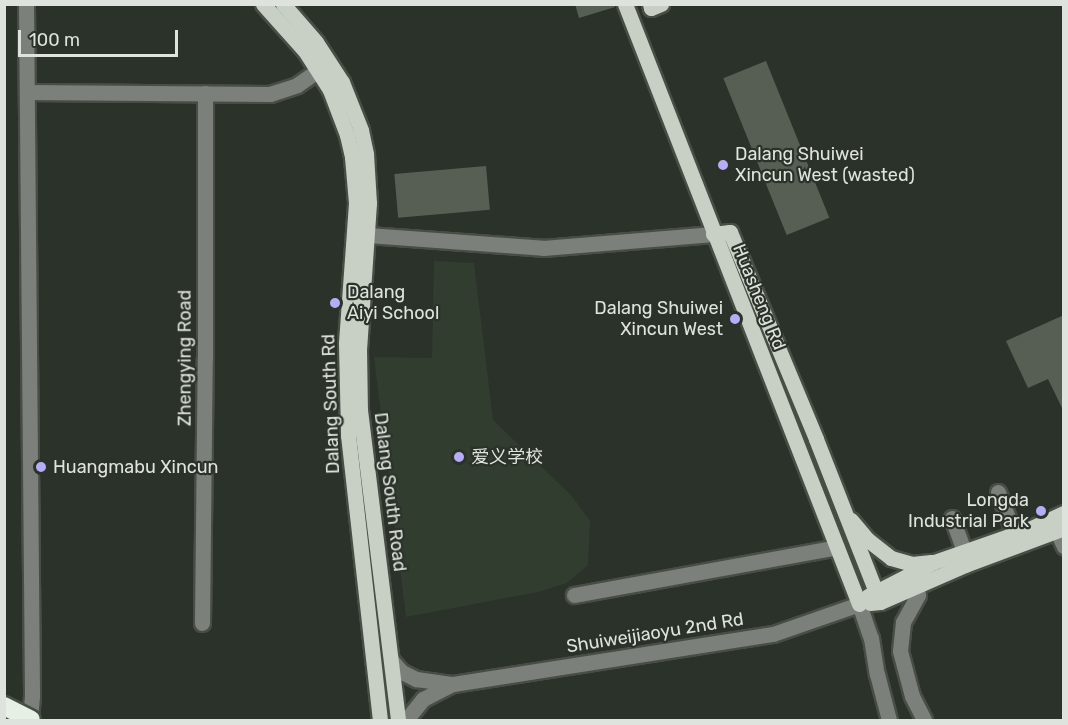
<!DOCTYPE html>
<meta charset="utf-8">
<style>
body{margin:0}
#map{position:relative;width:1068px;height:725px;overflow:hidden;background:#2b3229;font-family:Rubik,"Noto Sans SC",sans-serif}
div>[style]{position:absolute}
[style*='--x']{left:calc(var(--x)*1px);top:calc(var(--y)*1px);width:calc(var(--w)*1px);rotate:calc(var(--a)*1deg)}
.built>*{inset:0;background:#313d2e}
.building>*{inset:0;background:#575f55;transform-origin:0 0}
.roads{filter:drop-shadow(2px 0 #484e46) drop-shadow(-2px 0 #484e46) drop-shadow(0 2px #484e46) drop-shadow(0 -2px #484e46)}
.minor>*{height:15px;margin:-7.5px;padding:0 7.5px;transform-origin:7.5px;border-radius:7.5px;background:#7c807b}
.major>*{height:15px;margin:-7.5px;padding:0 7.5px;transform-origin:7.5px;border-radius:7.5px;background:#c8d0c6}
.bridges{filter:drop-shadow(2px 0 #484e46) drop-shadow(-2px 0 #484e46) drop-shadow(0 2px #484e46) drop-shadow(0 -2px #484e46)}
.highway-bridge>*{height:18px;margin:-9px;padding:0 9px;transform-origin:9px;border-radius:9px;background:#e6f0e4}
.dots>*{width:16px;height:16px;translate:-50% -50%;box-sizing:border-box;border:3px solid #2b3229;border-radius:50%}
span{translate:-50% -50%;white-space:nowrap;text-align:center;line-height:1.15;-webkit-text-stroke:4.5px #2b3229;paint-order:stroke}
.poi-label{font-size:18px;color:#dee3dd}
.left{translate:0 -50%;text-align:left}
.right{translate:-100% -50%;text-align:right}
.street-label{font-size:18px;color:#dee3dd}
.frame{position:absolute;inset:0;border:6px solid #dee3dd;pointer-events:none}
.scale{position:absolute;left:18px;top:30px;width:160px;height:27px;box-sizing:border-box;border:3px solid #dee3dd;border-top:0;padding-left:8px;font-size:18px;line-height:21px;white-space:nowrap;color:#dee3dd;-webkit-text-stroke:4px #2b3229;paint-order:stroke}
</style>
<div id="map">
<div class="built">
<i style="clip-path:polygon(434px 261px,474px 263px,493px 420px,571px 495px,590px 521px,588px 565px,567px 583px,538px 592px,406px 617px,374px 357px,432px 358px)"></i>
</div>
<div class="building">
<i style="clip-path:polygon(575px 4px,615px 4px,615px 7px,579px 18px)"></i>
<i style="left:766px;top:61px;width:169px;height:46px;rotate:68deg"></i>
<i style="left:486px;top:166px;width:44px;height:92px;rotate:85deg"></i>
<i style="clip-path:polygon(1064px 315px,1064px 412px,1048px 379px,1028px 388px,1006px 341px)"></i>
</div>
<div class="roads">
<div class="minor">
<i style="--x:26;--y:4;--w:692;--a:89.5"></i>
<i style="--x:32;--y:696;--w:24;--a:95"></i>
<i style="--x:27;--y:92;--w:243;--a:0.5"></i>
<i style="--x:270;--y:94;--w:28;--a:-18"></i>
<i style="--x:297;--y:85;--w:37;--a:-35"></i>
<i style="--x:368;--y:235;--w:175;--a:4.2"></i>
<i style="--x:543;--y:248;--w:171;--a:-4.7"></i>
<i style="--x:998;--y:492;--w:44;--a:68.7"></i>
<i style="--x:952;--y:518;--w:35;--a:70"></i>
<i style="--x:1057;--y:531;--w:17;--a:66"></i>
<i style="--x:917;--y:586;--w:9;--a:84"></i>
<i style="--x:918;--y:595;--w:31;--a:119"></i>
<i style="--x:903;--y:622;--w:29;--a:96"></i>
<i style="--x:900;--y:651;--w:47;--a:75.1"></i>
<i style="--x:912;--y:696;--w:27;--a:63"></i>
<i style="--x:574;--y:595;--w:267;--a:-10.3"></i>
<i style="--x:202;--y:623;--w:265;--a:-89.4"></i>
<i style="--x:205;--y:358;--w:265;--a:-90"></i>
<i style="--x:392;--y:661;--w:15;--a:48"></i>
<i style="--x:402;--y:672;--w:16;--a:27"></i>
<i style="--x:416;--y:679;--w:37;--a:8"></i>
<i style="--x:453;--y:684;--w:324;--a:-8.9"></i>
<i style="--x:773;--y:634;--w:91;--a:-19.2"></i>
<i style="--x:859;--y:604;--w:36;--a:71"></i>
<i style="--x:871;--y:638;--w:36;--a:81"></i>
<i style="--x:877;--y:674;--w:48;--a:75.4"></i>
<i style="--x:406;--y:720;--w:27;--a:-51"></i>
<i style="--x:423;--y:699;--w:30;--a:-27"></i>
</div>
<div class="major">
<i style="--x:263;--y:4;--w:63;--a:48.2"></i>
<i style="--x:305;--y:51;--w:46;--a:57.3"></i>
<i style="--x:330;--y:90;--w:48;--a:69.3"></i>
<i style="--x:347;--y:135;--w:23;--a:77"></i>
<i style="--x:352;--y:157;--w:46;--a:85"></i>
<i style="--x:356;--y:203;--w:141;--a:94.1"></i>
<i style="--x:346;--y:344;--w:91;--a:88.7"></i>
<i style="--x:348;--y:435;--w:287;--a:83.6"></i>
<i style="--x:283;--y:4;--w:50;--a:49"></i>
<i style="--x:316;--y:42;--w:48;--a:57"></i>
<i style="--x:342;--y:82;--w:52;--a:68.4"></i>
<i style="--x:361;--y:130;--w:25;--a:78"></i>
<i style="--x:366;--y:154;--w:49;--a:86.5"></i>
<i style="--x:369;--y:203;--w:146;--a:93.9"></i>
<i style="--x:359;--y:349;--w:61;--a:89.1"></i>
<i style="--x:360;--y:410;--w:312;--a:83"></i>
<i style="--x:625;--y:4;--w:644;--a:68.69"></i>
<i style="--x:650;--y:4;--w:4;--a:76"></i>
<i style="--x:651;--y:8;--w:11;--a:-22"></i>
<i style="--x:713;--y:234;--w:17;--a:-7"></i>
<i style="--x:730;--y:232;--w:224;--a:67.4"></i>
<i style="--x:816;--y:439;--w:175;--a:68.6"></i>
<i style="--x:851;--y:520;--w:26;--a:50"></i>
<i style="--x:868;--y:540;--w:29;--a:38"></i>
<i style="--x:891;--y:558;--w:22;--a:16"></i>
<i style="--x:912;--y:564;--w:19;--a:-6"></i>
<i style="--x:868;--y:596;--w:74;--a:-27.3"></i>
<i style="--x:934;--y:562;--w:101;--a:-19.2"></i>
<i style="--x:1029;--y:529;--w:38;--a:-25"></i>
<i style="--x:870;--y:603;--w:10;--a:-6"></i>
<i style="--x:880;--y:602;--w:93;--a:-23.5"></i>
<i style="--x:965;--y:565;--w:106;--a:-20.5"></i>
</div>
</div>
<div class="bridges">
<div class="highway-bridge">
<i style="--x:4;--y:706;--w:30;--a:27"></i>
</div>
</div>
<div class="dots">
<i style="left:723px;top:165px;background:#b6acf8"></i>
<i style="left:335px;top:303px;background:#b6acf8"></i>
<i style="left:735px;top:319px;background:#b6acf8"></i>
<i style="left:459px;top:457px;background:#b6acf8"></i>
<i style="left:41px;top:467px;background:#b6acf8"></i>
<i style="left:1041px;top:511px;background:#b6acf8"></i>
</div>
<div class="poi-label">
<span class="left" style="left:735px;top:165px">Dalang Shuiwei<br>Xincun West (wasted)</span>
<span class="left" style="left:347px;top:303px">Dalang<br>Aiyi School</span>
<span class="right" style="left:723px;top:319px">Dalang Shuiwei<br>Xincun West</span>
<span class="left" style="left:471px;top:457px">爱义学校</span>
<span class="left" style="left:53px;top:467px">Huangmabu Xincun</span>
<span class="right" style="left:1029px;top:511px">Longda<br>Industrial Park</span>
</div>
<div class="street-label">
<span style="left:759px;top:297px;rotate:68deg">Huasheng Rd</span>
<span style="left:185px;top:358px;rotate:-90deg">Zhengying Road</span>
<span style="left:331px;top:404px;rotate:-92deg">Dalang South Rd</span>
<span style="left:390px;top:492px;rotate:83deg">Dalang South Road</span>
<span style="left:655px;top:633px;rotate:-9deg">Shuiweijiaoyu 2nd Rd</span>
</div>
<div class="frame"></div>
<div class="scale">100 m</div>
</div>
